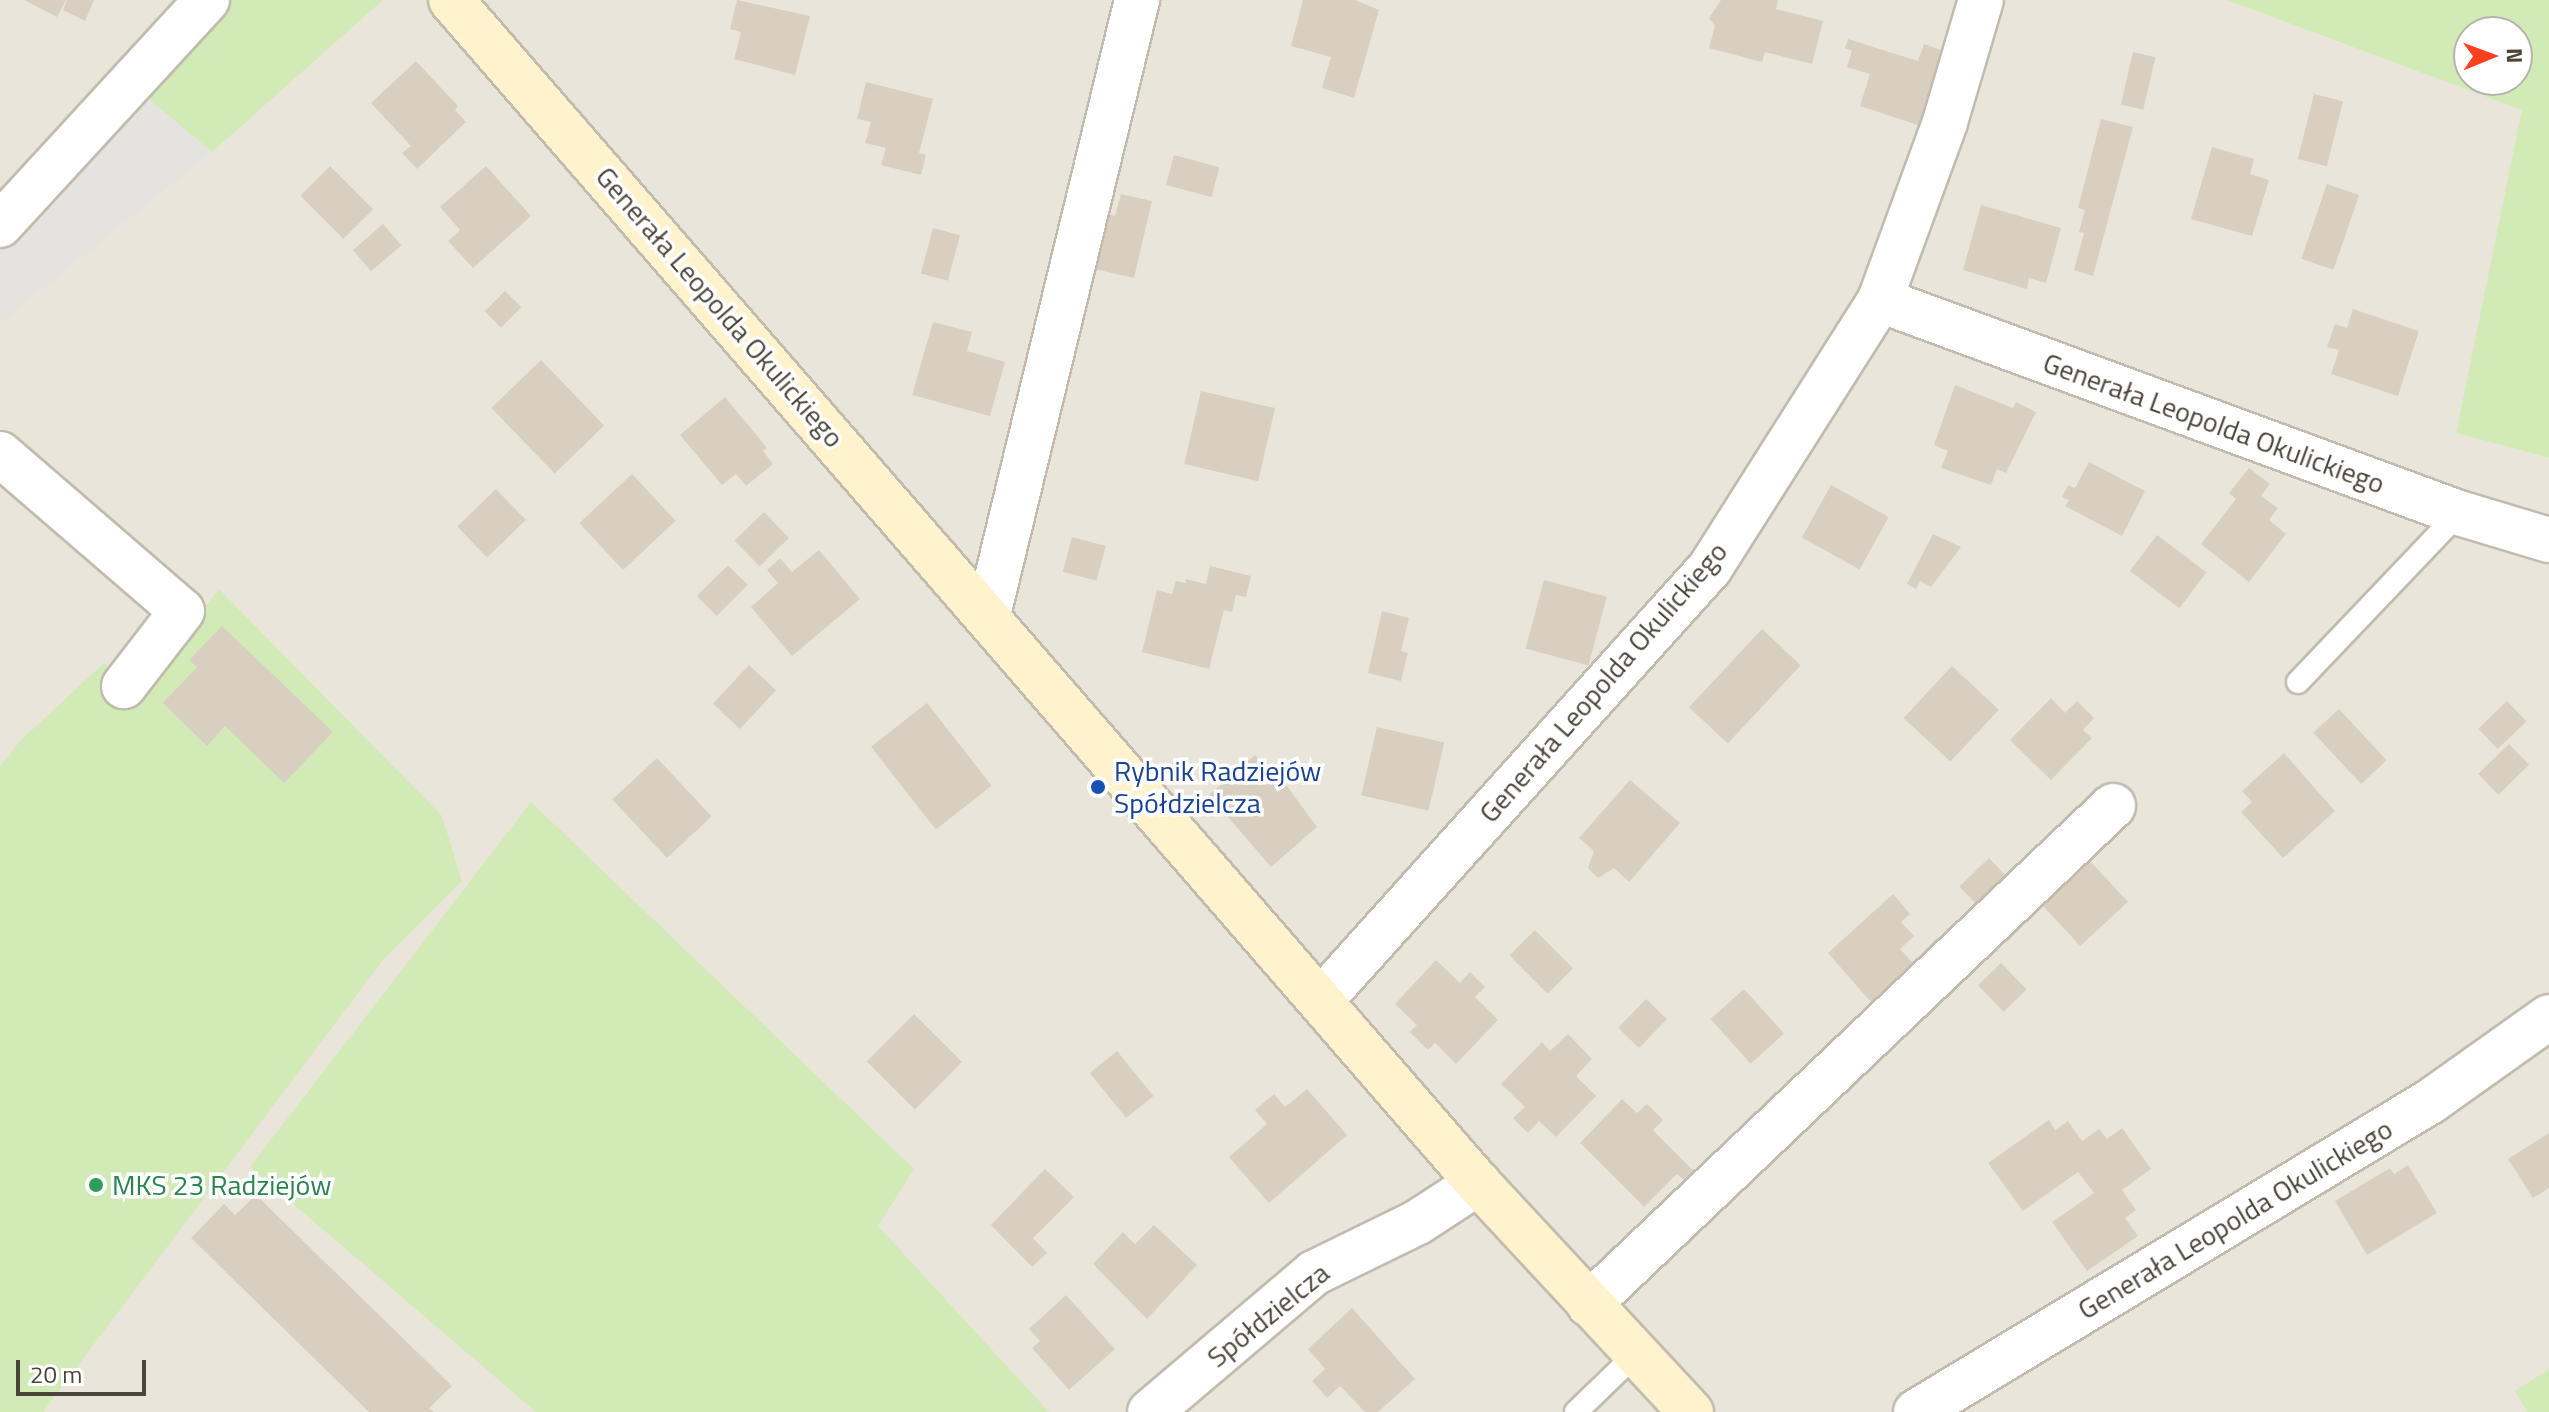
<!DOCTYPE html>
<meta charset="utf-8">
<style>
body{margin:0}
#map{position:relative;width:2549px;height:1412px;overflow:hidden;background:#f6f3ec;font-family:"Titillium Web",sans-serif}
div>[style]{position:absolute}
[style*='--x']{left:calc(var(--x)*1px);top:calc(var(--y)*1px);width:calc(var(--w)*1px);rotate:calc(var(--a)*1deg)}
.residential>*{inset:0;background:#eae5da}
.green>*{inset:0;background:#d2eab5}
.parking>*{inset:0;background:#e5e3e0}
.building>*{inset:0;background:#d8cfc1;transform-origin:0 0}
.roads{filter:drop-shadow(2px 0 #c2bbae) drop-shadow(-2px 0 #c2bbae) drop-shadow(0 2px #c2bbae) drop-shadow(0 -2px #c2bbae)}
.lane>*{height:22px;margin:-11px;padding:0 11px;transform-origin:11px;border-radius:11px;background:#fff}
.street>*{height:44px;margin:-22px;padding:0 22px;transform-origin:22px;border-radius:22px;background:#fff}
.secondary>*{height:44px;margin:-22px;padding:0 22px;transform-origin:22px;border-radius:22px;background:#fff3cd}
.dots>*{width:22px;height:22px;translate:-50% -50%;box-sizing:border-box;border:4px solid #fff;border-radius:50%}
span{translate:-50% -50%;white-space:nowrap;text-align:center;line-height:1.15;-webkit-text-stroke:7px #fff;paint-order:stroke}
.street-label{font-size:28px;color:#4b4439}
.transit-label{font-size:28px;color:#164399}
.left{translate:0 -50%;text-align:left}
.leisure-label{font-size:28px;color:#27864d}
.north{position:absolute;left:2453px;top:16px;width:80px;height:80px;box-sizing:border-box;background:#fff;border:2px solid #b7b4b0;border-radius:50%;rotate:89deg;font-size:22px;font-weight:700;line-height:32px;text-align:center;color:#4b4439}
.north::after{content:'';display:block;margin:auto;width:28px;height:36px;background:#fc3f1d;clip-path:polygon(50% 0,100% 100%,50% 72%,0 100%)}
.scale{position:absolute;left:16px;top:1360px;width:130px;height:36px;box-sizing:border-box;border:4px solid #4b4439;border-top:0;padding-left:10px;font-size:24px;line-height:28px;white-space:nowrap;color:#4b4439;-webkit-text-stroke:6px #fff;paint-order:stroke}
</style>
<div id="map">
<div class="residential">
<i style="clip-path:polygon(0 0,2226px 0,2523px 110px,2456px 433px,2549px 458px,2549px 1369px,2516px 1391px,2527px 1412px,0 1412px)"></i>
</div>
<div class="green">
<i style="clip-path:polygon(229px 0,383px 0,212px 152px,139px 91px)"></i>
<i style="clip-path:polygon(evenodd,2226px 0,2549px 0,2549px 458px,2456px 433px,2522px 110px,2226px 0,2469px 32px,2517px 32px,2517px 80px,2469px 80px,2469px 32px)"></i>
<i style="clip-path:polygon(219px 589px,442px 816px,462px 881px,382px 961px,43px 1412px,0 1412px,0 767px,20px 741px,104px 663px,136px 697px)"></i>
<i style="clip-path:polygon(531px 802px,914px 1169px,878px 1226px,1049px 1412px,536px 1412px,250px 1167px)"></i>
<i style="clip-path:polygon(2549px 1369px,2549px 1412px,2527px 1412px,2515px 1391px)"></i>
</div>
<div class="parking">
<i style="clip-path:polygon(131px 84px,212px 152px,0 323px,0 225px)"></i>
</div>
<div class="building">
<i style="clip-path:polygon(24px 0,66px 0,57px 17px)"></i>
<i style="clip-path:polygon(67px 0,94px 0,85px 21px,63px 10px)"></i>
<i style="clip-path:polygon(737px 0,810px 16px,795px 75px,734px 59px,741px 32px,730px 29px)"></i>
<i style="clip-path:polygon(1303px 0,1355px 0,1379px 10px,1354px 98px,1322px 88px,1331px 57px,1291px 46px)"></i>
<i style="clip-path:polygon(1721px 0,1778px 0,1776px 9px,1823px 21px,1812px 64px,1765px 52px,1762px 62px,1709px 48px,1715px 26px,1709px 18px)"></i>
<i style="clip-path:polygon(1848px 39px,1918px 61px,1924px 44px,1941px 50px,1921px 126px,1860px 106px,1870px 74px,1847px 67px,1852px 51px,1845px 48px)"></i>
<i style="left:2133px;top:52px;width:23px;height:54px;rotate:13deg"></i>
<i style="clip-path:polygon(416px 61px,458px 106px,455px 110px,466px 122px,417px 169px,402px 153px,411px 146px,371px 103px)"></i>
<i style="clip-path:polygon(866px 82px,933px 99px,919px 153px,926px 155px,921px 175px,881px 165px,886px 148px,865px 143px,871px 122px,857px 119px)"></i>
<i style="left:2314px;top:94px;width:30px;height:67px;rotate:14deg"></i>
<i style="clip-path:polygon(2101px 119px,2133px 127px,2093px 276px,2074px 270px,2084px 233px,2079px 232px,2085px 210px,2078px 208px)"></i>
<i style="clip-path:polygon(2212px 147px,2254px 159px,2250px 174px,2269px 180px,2252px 236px,2191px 219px)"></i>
<i style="left:1174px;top:155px;width:47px;height:31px;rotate:15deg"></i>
<i style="left:330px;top:166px;width:61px;height:42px;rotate:45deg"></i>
<i style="clip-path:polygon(486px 166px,531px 216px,473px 268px,448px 241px,460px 230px,440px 207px)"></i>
<i style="left:2327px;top:184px;width:34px;height:79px;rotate:19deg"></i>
<i style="clip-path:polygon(1121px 194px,1152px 201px,1134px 278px,1077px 265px,1090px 210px,1115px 216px)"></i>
<i style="clip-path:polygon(1981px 205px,2061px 228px,2046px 283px,2029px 278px,2027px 289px,1963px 270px)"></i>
<i style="left:383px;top:224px;width:28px;height:40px;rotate:49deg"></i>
<i style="left:933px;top:228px;width:28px;height:47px;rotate:15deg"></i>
<i style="left:505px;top:291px;width:23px;height:29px;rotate:45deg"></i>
<i style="clip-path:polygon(2353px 309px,2419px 331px,2398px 396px,2331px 374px,2339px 350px,2327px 347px,2335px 324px,2347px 328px)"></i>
<i style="clip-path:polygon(933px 322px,972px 332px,967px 351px,1005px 362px,990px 416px,912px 395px)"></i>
<i style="left:541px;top:360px;width:91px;height:69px;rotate:46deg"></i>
<i style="clip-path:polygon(1955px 385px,2013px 408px,2016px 402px,2036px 412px,2006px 473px,1997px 469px,1991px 485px,1941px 468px,1948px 451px,1934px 445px)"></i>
<i style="left:1201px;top:391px;width:76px;height:75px;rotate:13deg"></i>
<i style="clip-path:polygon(725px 397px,767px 448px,763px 451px,773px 464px,746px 486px,736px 474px,722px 485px,680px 435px)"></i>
<i style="clip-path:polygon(2089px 462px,2145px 491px,2122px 536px,2065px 506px,2069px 500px,2062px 497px,2068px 485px,2075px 488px)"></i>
<i style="clip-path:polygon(2249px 468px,2270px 484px,2261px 496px,2278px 508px,2269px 520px,2286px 534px,2249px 582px,2201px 544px,2236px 499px,2229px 493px)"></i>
<i style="left:632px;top:474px;width:64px;height:72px;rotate:47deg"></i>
<i style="left:1831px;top:485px;width:66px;height:60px;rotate:29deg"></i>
<i style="left:496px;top:489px;width:43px;height:54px;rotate:46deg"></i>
<i style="left:764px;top:512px;width:36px;height:41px;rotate:46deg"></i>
<i style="clip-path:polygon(1933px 534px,1961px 547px,1931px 587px,1920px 581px,1916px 589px,1907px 584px)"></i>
<i style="left:2157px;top:535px;width:62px;height:45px;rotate:37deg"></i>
<i style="left:1072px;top:537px;width:35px;height:36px;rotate:15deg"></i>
<i style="clip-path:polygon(819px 550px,860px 599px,792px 656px,751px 607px,778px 583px,767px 570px,780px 558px,792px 572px)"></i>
<i style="left:728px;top:565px;width:28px;height:44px;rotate:45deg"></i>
<i style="clip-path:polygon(1210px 566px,1251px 576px,1246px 597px,1236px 595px,1232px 612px,1224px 610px,1209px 669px,1142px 652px,1157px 590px,1172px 594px,1176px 581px,1185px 583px,1186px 579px,1206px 584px)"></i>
<i style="left:1544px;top:580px;width:65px;height:71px;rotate:15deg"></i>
<i style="clip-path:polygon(1382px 611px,1409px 618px,1401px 651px,1408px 653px,1401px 681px,1368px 673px)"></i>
<i style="clip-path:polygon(222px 626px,333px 732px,284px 783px,225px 726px,207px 746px,163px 703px,197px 667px,189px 660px)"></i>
<i style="left:1762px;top:629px;width:53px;height:107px;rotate:43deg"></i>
<i style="left:749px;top:665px;width:37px;height:53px;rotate:43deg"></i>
<i style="left:1952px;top:666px;width:64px;height:71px;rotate:43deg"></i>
<i style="clip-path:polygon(2051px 698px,2065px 713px,2077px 701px,2094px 718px,2083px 730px,2092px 738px,2051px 780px,2010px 740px)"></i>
<i style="left:2507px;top:701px;width:28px;height:40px;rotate:46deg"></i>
<i style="left:927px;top:703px;width:105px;height:71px;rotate:52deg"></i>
<i style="left:2339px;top:709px;width:70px;height:35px;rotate:47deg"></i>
<i style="left:1377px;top:727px;width:69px;height:70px;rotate:13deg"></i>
<i style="left:2509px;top:744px;width:29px;height:43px;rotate:46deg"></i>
<i style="clip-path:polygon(2284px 753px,2335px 811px,2283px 858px,2241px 812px,2252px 802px,2242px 791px)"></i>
<i style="clip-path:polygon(1255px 755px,1281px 785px,1284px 782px,1317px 827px,1271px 867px,1209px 795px)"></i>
<i style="left:657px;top:758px;width:80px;height:61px;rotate:47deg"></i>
<i style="clip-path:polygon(1630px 780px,1680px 823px,1629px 882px,1614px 868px,1598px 878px,1588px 868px,1594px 851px,1579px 838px)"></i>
<i style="left:1989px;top:858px;width:35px;height:41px;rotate:46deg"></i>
<i style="left:2089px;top:860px;width:57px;height:65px;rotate:47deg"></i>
<i style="clip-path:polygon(1893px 894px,1910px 914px,1901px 922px,1914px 936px,1900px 949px,1914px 964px,1871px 1002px,1828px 953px)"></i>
<i style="left:1535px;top:930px;width:54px;height:36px;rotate:45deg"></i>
<i style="clip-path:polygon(1436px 960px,1460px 983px,1470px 972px,1485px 987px,1475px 997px,1498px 1020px,1456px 1064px,1435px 1043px,1428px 1050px,1410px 1032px,1417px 1025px,1395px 1004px)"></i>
<i style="left:2001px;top:963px;width:37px;height:32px;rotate:46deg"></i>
<i style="left:1744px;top:989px;width:60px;height:45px;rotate:48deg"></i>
<i style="left:1646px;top:999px;width:29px;height:40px;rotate:44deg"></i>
<i style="left:914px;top:1014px;width:68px;height:67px;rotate:45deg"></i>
<i style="clip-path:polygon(1568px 1034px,1592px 1059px,1576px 1076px,1596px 1096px,1556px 1137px,1539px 1121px,1528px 1133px,1513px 1118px,1525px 1107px,1501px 1084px,1542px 1042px,1550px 1051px)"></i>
<i style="left:1117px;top:1051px;width:58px;height:35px;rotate:51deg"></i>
<i style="clip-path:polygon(1307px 1089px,1347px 1135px,1269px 1203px,1229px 1157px,1267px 1124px,1255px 1110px,1274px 1094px,1285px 1107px)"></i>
<i style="clip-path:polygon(1622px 1099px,1637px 1113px,1647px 1104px,1663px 1120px,1653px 1130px,1697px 1174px,1688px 1183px,1677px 1174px,1644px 1207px,1580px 1143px)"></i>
<i style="clip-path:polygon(2049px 1120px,2055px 1130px,2068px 1121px,2082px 1141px,2099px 1129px,2107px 1139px,2122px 1128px,2151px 1169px,2122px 1190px,2136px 1210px,2125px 1218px,2138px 1236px,2087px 1271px,2052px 1222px,2094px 1193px,2078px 1172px,2023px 1211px,1988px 1163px)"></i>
<i style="clip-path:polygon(2549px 1133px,2549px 1188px,2533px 1198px,2508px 1159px)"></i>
<i style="clip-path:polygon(2408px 1165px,2437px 1213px,2367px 1255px,2335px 1201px,2390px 1168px,2394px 1174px)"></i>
<i style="clip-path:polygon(1045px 1169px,1074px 1197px,1033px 1238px,1047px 1253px,1032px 1267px,991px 1225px)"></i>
<i style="clip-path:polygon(256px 1195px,452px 1386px,429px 1408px,434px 1412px,369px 1412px,191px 1238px,224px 1204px,235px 1215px)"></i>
<i style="clip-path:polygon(1154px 1225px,1197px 1265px,1147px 1319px,1093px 1264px,1123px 1232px,1135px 1244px)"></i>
<i style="clip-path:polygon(1066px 1295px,1115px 1349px,1069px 1390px,1032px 1348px,1040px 1341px,1029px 1329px)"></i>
<i style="clip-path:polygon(1352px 1308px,1415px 1379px,1378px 1412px,1365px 1412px,1340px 1386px,1327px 1398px,1312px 1381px,1325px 1369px,1308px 1349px)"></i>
</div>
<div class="roads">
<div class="lane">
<i style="--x:2298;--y:682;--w:233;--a:-46.4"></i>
<i style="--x:1576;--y:1412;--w:83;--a:-44"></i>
</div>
<div class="street">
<i style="--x:0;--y:225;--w:306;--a:-47.4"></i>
<i style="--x:1880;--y:300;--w:617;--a:20.2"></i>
<i style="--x:2459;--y:513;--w:94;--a:16.7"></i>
<i style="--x:0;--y:454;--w:240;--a:40.8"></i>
<i style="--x:182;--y:611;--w:95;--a:127.7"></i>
<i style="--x:988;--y:615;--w:633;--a:-76.38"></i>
<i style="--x:1321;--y:1000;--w:581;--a:-48"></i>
<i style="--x:1710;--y:568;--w:317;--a:-57.6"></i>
<i style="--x:1880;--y:300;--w:189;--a:-69.9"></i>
<i style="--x:1945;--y:122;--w:127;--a:-73.6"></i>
<i style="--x:1589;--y:1304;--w:723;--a:-43.54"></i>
<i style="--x:1150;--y:1412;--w:215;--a:-40.3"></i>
<i style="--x:1314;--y:1273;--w:116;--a:-26.1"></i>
<i style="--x:1418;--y:1222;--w:72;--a:-33"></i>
<i style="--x:1916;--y:1412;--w:602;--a:-31.13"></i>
<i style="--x:2431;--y:1101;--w:145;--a:-35.4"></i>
</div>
<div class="secondary">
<i style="--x:451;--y:0;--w:1567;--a:49.04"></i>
<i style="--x:1478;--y:1183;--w:313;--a:47.1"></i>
</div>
</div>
<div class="dots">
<i style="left:1098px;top:787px;background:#1a4fb4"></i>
<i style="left:96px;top:1185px;background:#2e9e5b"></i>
</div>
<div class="street-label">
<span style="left:720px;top:307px;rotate:49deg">Generała Leopolda Okulickiego</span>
<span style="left:2214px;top:423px;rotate:20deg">Generała Leopolda Okulickiego</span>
<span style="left:1603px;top:682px;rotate:-49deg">Generała Leopolda Okulickiego</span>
<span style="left:2235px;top:1219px;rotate:-31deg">Generała Leopolda Okulickiego</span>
<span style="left:1268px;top:1315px;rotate:-39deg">Spółdzielcza</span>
</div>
<div class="transit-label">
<span class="left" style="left:1114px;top:787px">Rybnik Radziejów<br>Spółdzielcza</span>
</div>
<div class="leisure-label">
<span class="left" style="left:112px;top:1185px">MKS 23 Radziejów</span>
</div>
<div class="north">N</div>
<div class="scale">20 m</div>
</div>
